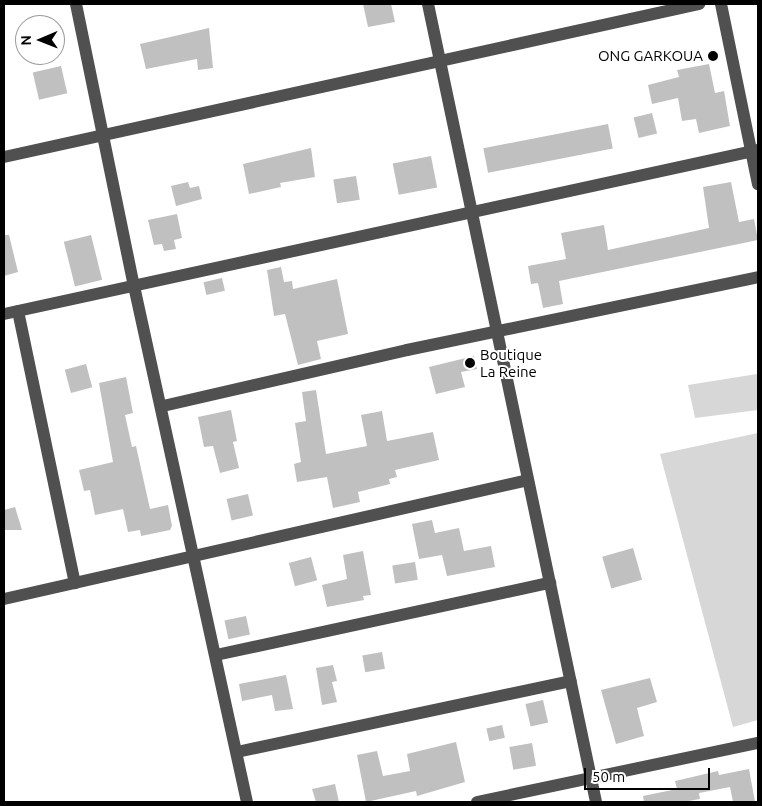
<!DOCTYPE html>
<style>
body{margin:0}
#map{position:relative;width:762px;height:806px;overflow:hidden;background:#fff;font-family:Ubuntu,sans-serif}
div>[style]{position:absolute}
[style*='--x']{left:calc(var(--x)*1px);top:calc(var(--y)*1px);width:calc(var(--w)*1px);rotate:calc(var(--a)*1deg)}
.green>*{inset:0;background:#d7d7d7}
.building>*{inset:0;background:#c0c0c0;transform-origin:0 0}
.minor>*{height:12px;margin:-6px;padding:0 6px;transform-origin:6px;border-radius:6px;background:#505050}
.dots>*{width:14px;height:14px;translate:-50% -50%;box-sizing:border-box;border:2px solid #fff;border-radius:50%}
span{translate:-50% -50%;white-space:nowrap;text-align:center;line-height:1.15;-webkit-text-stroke:4px #fff;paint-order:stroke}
.poi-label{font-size:15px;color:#000}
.right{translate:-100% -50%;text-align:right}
.left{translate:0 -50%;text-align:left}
.frame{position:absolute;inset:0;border:5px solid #000;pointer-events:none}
.north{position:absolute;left:15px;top:15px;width:50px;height:50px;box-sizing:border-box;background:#fff;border:1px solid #999;border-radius:50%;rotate:269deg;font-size:14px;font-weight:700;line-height:20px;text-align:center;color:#000}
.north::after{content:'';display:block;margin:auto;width:18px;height:22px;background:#000;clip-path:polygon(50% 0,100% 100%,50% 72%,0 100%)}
.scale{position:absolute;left:584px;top:768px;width:126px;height:22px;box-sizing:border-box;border:2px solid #000;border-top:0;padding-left:6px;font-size:15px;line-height:18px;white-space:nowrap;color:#000;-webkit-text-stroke:4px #fff;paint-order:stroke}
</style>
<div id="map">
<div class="green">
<i style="clip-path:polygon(757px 374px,758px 410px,695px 418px,688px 385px)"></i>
<i style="clip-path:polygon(758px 433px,758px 720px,733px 727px,660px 454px)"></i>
</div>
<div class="building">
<i style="clip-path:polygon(363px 4px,391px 4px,395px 22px,368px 27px)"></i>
<i style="clip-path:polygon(209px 28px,213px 68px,198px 70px,197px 59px,146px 69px,140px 44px)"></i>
<i style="clip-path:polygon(709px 64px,715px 93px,724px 91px,730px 126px,699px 133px,696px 119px,682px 121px,678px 98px,652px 104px,648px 85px,679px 77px,677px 70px)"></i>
<i style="left:61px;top:66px;width:28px;height:29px;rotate:77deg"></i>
<i style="left:652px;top:113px;width:21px;height:19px;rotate:76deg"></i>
<i style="left:608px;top:124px;width:25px;height:127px;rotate:79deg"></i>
<i style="clip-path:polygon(311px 148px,315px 177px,280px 183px,281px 187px,249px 194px,243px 164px)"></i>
<i style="left:431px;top:156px;width:32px;height:39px;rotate:79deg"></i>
<i style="left:356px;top:176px;width:24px;height:23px;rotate:81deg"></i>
<i style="clip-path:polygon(188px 182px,190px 188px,199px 186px,202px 199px,176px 206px,171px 186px)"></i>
<i style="clip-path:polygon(731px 182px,739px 222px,754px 219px,758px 240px,559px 281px,563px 304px,543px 308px,538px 283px,531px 284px,528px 266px,566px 259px,561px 233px,604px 225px,608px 250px,709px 228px,703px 187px)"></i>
<i style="clip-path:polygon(177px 214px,182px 238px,174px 240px,176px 249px,164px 251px,162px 244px,154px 245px,148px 220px)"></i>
<i style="clip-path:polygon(4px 235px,9px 235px,18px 272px,4px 276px)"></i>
<i style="left:91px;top:235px;width:46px;height:28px;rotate:76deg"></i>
<i style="clip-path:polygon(281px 267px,284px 282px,292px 281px,293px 289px,337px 279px,348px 334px,317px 341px,321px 359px,298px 365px,285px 314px,274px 316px,267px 270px)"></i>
<i style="left:222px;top:278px;width:13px;height:19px;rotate:77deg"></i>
<i style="clip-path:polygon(474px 356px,477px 369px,461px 372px,465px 387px,436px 394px,429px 367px)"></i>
<i style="left:86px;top:364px;width:24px;height:22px;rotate:75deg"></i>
<i style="clip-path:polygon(126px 377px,133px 413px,125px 415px,132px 447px,136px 446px,150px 509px,168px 505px,172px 526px,170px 530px,141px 536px,140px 530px,128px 532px,123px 509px,95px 515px,90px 490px,84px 491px,79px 470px,113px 462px,99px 383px)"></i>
<i style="clip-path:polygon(316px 390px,326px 454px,367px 446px,361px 415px,382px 411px,387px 441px,433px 432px,439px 460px,395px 470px,397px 477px,389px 479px,390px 484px,358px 492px,360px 502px,333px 508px,327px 477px,297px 482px,294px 464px,301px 462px,295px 423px,306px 421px,302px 392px)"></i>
<i style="clip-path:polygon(231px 410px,237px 441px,233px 442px,239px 468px,220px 473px,213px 446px,204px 447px,198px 417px)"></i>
<i style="left:248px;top:494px;width:22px;height:22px;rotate:77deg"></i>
<i style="clip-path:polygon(15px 507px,22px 530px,4px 530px,4px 510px)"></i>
<i style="clip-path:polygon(432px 520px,435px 533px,459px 528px,464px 551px,491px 546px,495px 567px,447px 576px,442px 555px,419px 559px,412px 524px)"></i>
<i style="left:633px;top:548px;width:33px;height:32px;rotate:74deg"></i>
<i style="clip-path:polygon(363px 551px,371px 595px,363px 596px,364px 600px,327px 607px,322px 585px,347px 579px,343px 555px)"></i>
<i style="left:311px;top:557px;width:24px;height:23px;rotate:75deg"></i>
<i style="left:415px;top:562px;width:18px;height:23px;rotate:81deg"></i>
<i style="left:246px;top:616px;width:19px;height:22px;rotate:78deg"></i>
<i style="left:382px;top:652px;width:17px;height:20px;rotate:80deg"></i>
<i style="clip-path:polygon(333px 665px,337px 681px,332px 682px,337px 702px,322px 705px,316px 668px)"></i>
<i style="clip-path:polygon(286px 675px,293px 709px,275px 711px,272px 695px,242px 701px,239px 684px)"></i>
<i style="clip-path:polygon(650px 678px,657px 702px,637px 708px,644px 736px,616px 744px,601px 690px)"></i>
<i style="left:543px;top:700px;width:23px;height:18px;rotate:77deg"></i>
<i style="left:502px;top:725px;width:13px;height:16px;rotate:77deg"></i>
<i style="clip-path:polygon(456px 742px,465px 782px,417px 796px,416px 791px,366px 802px,357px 755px,377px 751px,383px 776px,410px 771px,407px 754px)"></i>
<i style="left:532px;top:743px;width:23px;height:23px;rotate:80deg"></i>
<i style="clip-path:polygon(749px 769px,755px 802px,733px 802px,730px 787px,699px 793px,700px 799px,683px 802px,644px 802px,643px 796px,677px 789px,675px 781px,718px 771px,719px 775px)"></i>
<i style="clip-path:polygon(335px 784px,339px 802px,316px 802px,312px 789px)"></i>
</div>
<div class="minor">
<i style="--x:76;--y:4;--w:288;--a:78.4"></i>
<i style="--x:134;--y:286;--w:528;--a:77.65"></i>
<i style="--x:428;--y:4;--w:815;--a:78.11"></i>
<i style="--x:721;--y:4;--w:184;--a:78.4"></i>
<i style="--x:4;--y:157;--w:712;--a:-12.42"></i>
<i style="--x:18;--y:311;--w:278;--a:78.2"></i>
<i style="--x:4;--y:314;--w:772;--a:-12.27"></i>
<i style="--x:163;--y:406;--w:250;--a:-12.9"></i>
<i style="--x:407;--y:350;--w:359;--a:-11.7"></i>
<i style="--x:4;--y:599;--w:537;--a:-12.79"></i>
<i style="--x:216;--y:655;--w:342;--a:-12.2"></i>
<i style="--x:237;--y:752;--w:341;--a:-12"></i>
<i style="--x:477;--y:802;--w:287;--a:-11.9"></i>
</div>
<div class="dots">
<i style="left:713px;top:56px;background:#000"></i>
<i style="left:470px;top:363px;background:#000"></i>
</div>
<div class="poi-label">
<span class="right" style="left:703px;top:56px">ONG GARKOUA</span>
<span class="left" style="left:480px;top:363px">Boutique<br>La Reine</span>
</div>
<div class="frame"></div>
<div class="north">N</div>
<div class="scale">50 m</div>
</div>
